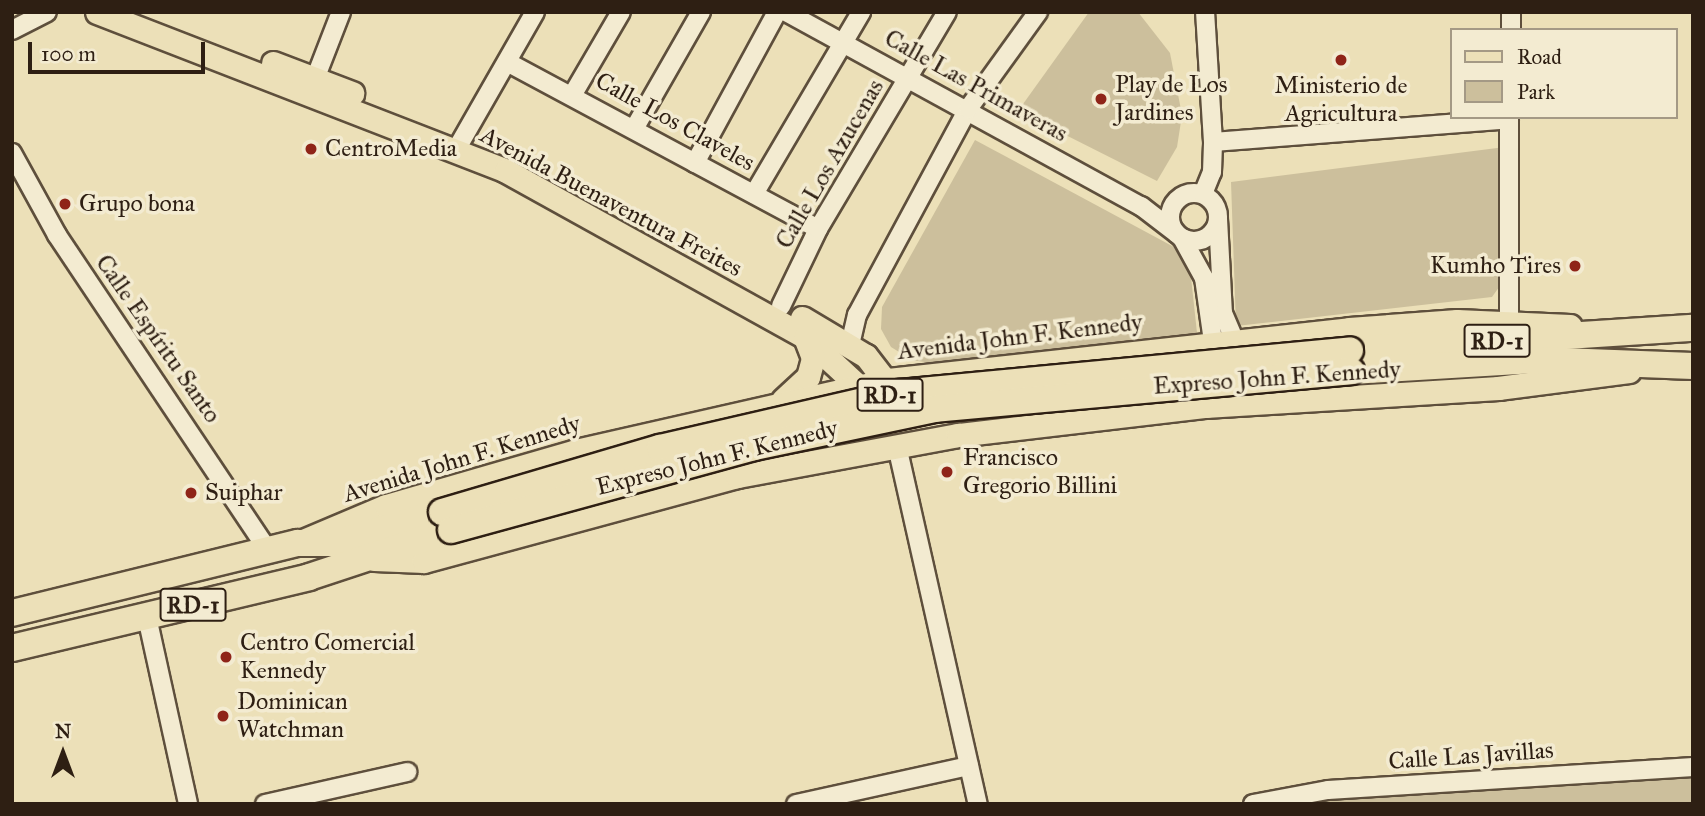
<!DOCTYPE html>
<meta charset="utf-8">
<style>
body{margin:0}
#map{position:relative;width:1705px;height:816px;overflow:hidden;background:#ece0b8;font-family:"IM FELL Great Primer",serif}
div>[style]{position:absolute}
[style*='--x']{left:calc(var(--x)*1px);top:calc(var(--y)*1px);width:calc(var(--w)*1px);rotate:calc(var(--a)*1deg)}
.green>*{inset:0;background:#ccbf9c}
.roads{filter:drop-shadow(2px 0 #5e4f3c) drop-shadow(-2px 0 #5e4f3c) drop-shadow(0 2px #5e4f3c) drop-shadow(0 -2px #5e4f3c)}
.minor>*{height:18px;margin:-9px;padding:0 9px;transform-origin:9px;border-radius:9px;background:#f3ebd1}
.minor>.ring{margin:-9px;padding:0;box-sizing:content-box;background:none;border:18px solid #f3ebd1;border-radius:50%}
.major>*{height:23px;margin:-11.5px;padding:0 11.5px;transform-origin:11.5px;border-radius:11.5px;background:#ece0b8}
.highway>*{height:26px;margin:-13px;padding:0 13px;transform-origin:13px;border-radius:13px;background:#ece0b8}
.bridges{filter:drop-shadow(2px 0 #2e1f13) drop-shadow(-2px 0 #2e1f13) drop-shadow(0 2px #2e1f13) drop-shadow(0 -2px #2e1f13)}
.highway-bridge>*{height:26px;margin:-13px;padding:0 13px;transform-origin:13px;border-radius:13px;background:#ece0b8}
.dots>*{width:19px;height:19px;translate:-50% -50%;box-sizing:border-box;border:4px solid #f3ebd1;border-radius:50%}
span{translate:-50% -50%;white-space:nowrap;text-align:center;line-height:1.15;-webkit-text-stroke:7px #f3ebd1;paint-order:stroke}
.shield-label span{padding:2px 5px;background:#f3ebd1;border:2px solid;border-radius:5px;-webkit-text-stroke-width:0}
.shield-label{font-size:23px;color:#2e1f13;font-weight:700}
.poi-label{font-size:24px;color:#2e1f13}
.left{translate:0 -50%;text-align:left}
.right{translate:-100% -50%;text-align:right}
.street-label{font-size:24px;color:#2e1f13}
.frame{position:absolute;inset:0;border:14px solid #2e1f13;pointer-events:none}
.legend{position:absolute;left:1450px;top:28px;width:228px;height:91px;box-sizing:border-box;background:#f3ebd1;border:2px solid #a49985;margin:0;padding:9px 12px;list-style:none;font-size:21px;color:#2e1f13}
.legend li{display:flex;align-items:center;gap:14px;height:35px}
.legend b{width:35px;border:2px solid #a49985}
.north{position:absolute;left:28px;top:718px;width:70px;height:70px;-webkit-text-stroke:5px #f3ebd1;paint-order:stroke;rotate:0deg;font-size:19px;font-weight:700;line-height:28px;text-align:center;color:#2e1f13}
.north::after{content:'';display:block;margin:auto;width:24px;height:32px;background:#2e1f13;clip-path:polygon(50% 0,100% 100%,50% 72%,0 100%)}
.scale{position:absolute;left:28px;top:42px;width:177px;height:32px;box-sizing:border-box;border:4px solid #2e1f13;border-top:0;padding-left:9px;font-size:21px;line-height:24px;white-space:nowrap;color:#2e1f13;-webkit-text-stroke:5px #f3ebd1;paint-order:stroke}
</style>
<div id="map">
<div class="green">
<i style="clip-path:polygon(1089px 12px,1138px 12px,1170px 53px,1182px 115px,1177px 147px,1157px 181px,1018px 111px)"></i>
<i style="clip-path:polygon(975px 140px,1174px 247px,1191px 277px,1197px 333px,937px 364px,912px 360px,891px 347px,881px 329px,882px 307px)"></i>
<i style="clip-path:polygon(1505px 147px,1502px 283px,1492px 297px,1236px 326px,1231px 182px)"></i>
<i style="clip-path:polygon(1693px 773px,1693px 804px,1298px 804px,1320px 801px)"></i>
</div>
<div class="roads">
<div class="minor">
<i style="--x:786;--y:12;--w:405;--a:28.7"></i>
<i style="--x:1141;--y:206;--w:44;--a:37.6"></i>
<i style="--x:12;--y:30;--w:39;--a:-27"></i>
<i style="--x:1511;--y:30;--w:18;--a:-90"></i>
<i style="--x:507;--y:62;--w:353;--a:28.2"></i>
<i style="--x:315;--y:79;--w:72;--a:-68.8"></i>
<i style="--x:573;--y:94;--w:95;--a:-59.7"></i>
<i style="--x:634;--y:129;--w:135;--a:-60.2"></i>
<i style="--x:1213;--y:142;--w:297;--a:-4.4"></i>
<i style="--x:456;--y:150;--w:159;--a:-60.2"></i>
<i style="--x:12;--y:153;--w:94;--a:61.2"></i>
<i style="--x:57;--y:235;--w:379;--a:56.2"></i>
<i style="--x:695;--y:163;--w:172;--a:-61.5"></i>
<i class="ring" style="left:1170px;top:193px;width:30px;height:30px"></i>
<i style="--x:754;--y:194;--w:211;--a:-59.5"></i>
<i style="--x:1203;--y:194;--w:24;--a:-68"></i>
<i style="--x:1212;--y:172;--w:30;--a:-88"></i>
<i style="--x:1213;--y:142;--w:130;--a:-93.5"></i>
<i style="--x:1218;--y:219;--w:94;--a:87"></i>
<i style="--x:1223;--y:313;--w:28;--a:67"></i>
<i style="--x:1182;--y:238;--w:46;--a:61.2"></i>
<i style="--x:1204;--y:278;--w:64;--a:81.9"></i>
<i style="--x:781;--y:306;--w:85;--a:-64.3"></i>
<i style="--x:818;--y:229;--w:252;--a:-59.3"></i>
<i style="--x:1509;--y:323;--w:206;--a:-90"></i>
<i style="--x:850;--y:345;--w:31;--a:-77"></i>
<i style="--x:857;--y:315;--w:234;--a:-61.7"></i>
<i style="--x:968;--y:109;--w:120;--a:-54.2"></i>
<i style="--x:897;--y:446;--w:367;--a:77.3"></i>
<i style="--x:147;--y:617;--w:191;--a:77.6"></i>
<i style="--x:265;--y:804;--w:146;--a:-12.7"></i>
<i style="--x:796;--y:804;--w:177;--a:-12.4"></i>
<i style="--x:1253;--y:804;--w:76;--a:-10.6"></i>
<i style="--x:1328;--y:790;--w:366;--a:-3.6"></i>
</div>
<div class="major">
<i style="--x:97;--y:12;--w:439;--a:21.2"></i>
<i style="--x:506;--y:171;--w:342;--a:29"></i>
<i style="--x:805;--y:337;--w:87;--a:42.7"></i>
<i style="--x:273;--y:63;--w:85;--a:20.8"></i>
<i style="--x:802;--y:318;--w:74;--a:30.7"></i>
<i style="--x:866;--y:356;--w:44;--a:52.4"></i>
<i style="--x:783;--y:400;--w:34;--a:-43"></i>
<i style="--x:808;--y:377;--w:20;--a:-75"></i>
<i style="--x:813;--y:358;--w:22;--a:-111"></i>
<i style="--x:298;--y:543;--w:95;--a:-22.8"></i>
<i style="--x:386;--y:506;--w:198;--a:-16.1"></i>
<i style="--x:576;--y:451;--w:320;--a:-12.8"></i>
<i style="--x:888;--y:380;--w:464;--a:-6.3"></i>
<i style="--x:1349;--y:329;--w:108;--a:-4.2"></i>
<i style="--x:1457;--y:321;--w:113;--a:2.5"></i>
<i style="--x:374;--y:559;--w:50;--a:2.3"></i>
<i style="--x:424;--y:561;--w:324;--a:-15.2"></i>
<i style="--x:737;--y:476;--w:225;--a:-10.5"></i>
<i style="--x:958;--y:435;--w:249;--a:-6.7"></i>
<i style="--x:1205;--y:406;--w:294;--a:-3.5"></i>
<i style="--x:1498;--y:388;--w:132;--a:-7.4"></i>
</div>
<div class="highway">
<i style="--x:1350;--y:350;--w:344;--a:-3.7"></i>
<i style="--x:1351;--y:371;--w:184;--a:-3.4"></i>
<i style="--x:1535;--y:360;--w:158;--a:2.2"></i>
<i style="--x:12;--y:613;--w:294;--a:-13.8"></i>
<i style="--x:298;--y:543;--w:38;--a:0"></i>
<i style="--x:336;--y:543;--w:110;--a:-16.3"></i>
<i style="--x:12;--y:648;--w:305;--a:-13.4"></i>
<i style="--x:309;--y:577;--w:150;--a:-18.3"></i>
</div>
</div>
<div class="bridges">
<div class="highway-bridge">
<i style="--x:442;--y:512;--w:227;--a:-16.4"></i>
<i style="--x:660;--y:448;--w:245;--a:-13"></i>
<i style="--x:899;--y:393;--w:453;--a:-5.4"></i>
<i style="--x:451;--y:530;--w:314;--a:-15.3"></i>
<i style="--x:754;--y:447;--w:185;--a:-11.9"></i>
<i style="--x:935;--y:409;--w:418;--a:-5.2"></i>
</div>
</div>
<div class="dots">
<i style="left:1341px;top:60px;background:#8f2418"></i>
<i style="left:1101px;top:99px;background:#8f2418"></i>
<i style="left:311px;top:149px;background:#8f2418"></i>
<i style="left:65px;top:204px;background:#8f2418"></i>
<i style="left:1575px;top:266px;background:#8f2418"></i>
<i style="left:947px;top:472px;background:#8f2418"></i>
<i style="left:191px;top:493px;background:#8f2418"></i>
<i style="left:226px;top:657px;background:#8f2418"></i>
<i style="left:223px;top:716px;background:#8f2418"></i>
</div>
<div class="shield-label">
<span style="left:1497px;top:341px">RD-1</span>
<span style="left:890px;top:395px">RD-1</span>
<span style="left:193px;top:605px">RD-1</span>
</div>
<div class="poi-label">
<span class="left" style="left:1115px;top:99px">Play de Los<br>Jardines</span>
<span style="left:1341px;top:100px">Ministerio de<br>Agricultura</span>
<span class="left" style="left:325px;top:149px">CentroMedia</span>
<span class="left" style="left:79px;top:204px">Grupo bona</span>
<span class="right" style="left:1561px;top:266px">Kumho Tires</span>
<span class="left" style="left:963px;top:472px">Francisco<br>Gregorio Billini</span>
<span class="left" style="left:205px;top:493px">Suiphar</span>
<span class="left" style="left:240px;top:657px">Centro Comercial<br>Kennedy</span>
<span class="left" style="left:237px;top:716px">Dominican<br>Watchman</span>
</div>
<div class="street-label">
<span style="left:976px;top:86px;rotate:29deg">Calle Las Primaveras</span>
<span style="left:675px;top:122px;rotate:29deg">Calle Los Claveles</span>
<span style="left:830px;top:164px;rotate:-60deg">Calle Los Azucenas</span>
<span style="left:611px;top:202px;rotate:28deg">Avenida Buenaventura Freites</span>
<span style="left:1020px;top:337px;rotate:-7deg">Avenida John F. Kennedy</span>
<span style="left:158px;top:339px;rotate:55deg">Calle Espíritu Santo</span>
<span style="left:1277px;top:378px;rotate:-4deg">Expreso John F. Kennedy</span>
<span style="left:717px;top:458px;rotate:-14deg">Expreso John F. Kennedy</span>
<span style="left:462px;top:459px;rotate:-17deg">Avenida John F. Kennedy</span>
<span style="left:1471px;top:756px;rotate:-4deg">Calle Las Javillas</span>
</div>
<div class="frame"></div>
<ul class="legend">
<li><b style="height:9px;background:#ece0b8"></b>Road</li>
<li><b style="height:19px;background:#ccbf9c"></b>Park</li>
</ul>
<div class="north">N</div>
<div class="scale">100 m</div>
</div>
